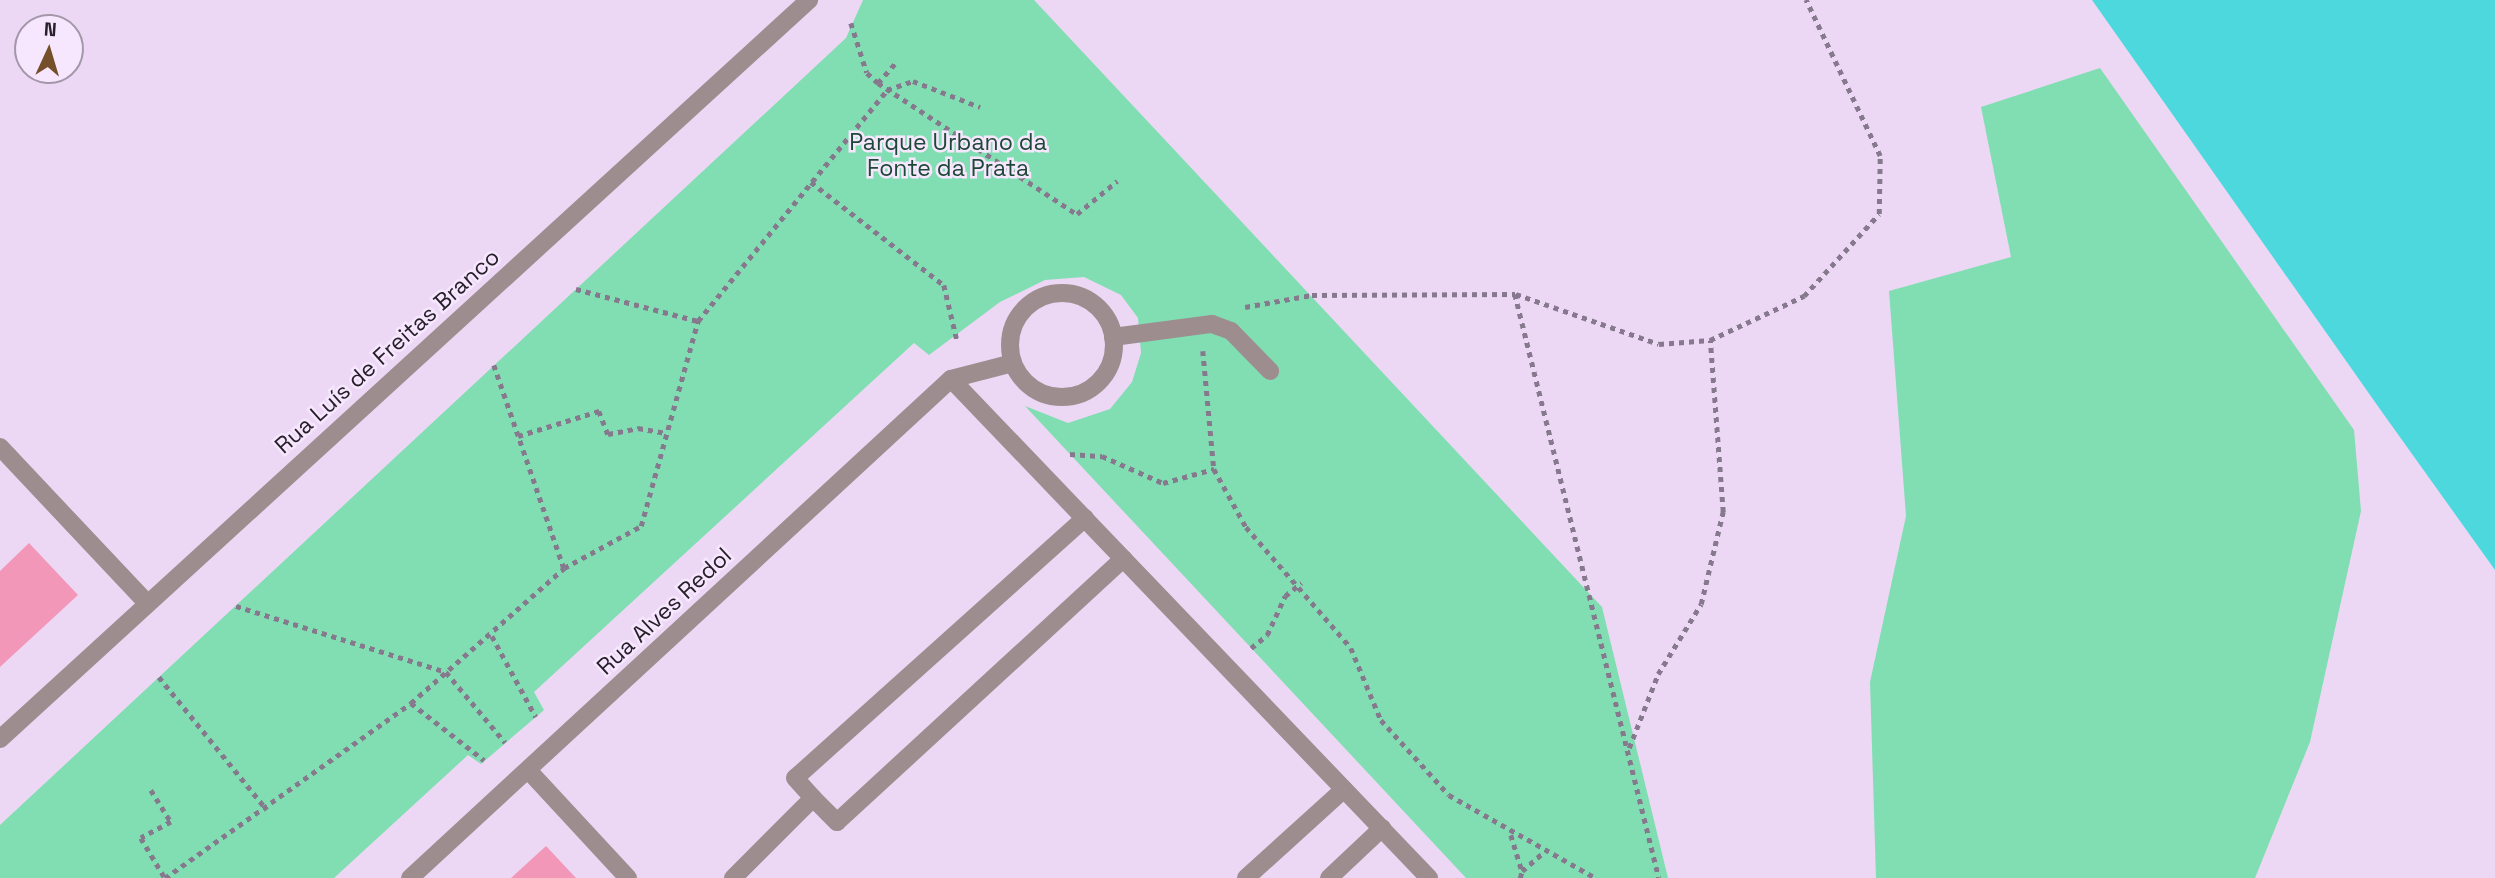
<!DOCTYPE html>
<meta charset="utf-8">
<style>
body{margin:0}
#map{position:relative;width:2495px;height:878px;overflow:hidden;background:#ecd8f5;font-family:"Space Grotesk",sans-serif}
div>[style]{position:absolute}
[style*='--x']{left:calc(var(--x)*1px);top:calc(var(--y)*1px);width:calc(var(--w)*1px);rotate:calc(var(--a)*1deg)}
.green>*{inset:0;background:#81deb2}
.water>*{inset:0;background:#4dd8dd}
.building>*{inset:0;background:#f397b8}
.path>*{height:4.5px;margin-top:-2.25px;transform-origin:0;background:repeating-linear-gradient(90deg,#87798d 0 5px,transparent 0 10px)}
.service>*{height:18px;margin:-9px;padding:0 9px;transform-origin:9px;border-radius:9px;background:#9e8d8f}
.service>.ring{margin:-9px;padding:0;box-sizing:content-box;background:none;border:18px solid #9e8d8f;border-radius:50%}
.minor>*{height:18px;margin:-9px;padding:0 9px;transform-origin:9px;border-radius:9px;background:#9e8d8f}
span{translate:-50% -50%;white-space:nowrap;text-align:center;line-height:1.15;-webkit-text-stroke:5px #f7e7fe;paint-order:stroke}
.park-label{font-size:23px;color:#1d4835}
.street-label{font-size:23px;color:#27202a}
.north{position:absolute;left:14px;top:14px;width:70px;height:70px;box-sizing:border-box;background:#f7e7fe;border:2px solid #a497a9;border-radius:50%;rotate:4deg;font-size:19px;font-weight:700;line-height:28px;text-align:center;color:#27202a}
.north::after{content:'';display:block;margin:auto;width:24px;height:32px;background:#744f2a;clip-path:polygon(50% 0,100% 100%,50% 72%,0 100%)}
</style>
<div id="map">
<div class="green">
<i style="clip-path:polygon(863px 0,1034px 0,1602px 607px,1668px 878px,1466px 878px,1025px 406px,1068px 423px,1110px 409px,1132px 382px,1141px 353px,1138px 318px,1121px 295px,1084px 277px,1045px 280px,1000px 302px,929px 355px,914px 343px,534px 692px,544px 710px,481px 764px,468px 755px,334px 878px,0 878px,0 825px,846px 38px)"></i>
<i style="clip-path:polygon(2100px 68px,2354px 430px,2361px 511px,2310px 742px,2255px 878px,1876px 878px,1870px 682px,1906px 516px,1889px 291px,2011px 257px,1981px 107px)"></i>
</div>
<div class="water">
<i style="clip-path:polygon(2092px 0,2495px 0,2495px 570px,2382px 412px)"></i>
</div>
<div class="building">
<i style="clip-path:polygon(29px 543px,78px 595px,0 667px,0 571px)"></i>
<i style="clip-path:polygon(546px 846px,576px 878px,511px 878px)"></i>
</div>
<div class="path">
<i style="--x:851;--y:23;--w:52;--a:72.3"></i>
<i style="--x:867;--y:73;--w:15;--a:42"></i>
<i style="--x:878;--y:83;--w:238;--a:33.4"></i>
<i style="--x:1077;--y:214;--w:52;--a:-39.5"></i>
<i style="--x:878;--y:83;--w:29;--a:-49"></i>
<i style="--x:811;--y:182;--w:168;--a:37.8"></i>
<i style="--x:944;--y:285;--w:57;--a:76.7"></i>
<i style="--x:576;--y:289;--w:126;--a:14.7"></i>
<i style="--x:1516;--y:294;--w:151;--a:19.3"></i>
<i style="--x:1659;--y:344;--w:51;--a:-4.5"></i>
<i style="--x:1710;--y:340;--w:104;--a:-25.1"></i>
<i style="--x:1804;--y:296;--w:111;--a:-47.6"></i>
<i style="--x:1879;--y:214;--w:58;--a:-89"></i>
<i style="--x:1880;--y:156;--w:173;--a:-115.4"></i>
<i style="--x:1245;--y:307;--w:68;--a:-10.2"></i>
<i style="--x:1312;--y:295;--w:203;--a:-0.3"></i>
<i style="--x:1515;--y:294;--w:601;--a:76.15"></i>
<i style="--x:1203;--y:351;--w:119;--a:84.7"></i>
<i style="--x:1214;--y:469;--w:66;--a:61.1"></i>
<i style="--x:1246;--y:527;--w:160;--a:49"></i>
<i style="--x:1351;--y:648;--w:78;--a:67.4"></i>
<i style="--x:1381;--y:720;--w:101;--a:47.8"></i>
<i style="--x:1449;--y:795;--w:169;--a:29.5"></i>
<i style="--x:494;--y:365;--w:215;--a:71"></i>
<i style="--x:518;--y:436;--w:85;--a:-17.2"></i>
<i style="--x:599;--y:411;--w:25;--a:69"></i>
<i style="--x:608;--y:434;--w:31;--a:-11"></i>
<i style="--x:638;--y:428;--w:27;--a:10"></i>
<i style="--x:1070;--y:454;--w:32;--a:4"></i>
<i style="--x:1102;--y:456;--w:67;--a:23.9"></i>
<i style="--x:1163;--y:483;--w:53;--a:-15.4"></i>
<i style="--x:236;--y:606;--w:220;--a:17.4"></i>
<i style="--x:446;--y:672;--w:92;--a:49.9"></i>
<i style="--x:492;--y:636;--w:92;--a:61.5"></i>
<i style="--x:1251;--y:648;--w:21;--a:-39"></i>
<i style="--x:1267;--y:635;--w:43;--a:-65.2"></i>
<i style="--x:1285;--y:596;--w:21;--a:-39"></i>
<i style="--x:159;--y:677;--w:171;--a:50.9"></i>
<i style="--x:411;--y:703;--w:93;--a:38"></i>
<i style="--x:1629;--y:748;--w:79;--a:-68.6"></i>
<i style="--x:1658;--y:674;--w:82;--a:-58.4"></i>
<i style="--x:1701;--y:604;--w:95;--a:-76.6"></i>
<i style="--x:1723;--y:512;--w:172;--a:-94.3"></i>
<i style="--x:151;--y:790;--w:38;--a:58"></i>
<i style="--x:171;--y:822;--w:34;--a:152"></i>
<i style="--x:141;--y:838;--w:47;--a:59"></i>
<i style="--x:1511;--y:835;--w:38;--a:73"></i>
<i style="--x:1522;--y:871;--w:30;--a:-41"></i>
<i style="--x:165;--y:878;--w:302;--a:-35.4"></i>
<i style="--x:411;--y:703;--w:204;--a:-41.4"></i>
<i style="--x:564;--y:568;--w:88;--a:-28.6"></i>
<i style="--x:641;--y:526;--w:213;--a:-74.5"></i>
<i style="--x:698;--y:321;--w:298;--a:-50.7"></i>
<i style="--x:887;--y:90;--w:28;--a:-19"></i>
<i style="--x:913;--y:81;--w:72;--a:21.2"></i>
<i style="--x:1520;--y:878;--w:7;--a:-74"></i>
</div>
<div class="service">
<i class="ring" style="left:1010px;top:293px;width:86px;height:86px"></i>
<i style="--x:1113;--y:337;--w:100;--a:-7.5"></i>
<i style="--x:1212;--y:324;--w:20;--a:20"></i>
<i style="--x:1231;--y:331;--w:56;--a:45.7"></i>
<i style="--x:951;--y:379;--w:64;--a:-14.5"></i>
</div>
<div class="minor">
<i style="--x:0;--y:447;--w:214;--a:46.7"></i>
<i style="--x:1085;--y:518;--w:389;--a:138.1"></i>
<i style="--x:795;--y:778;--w:27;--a:48"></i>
<i style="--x:813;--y:798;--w:34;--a:45"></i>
<i style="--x:837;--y:822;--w:389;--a:-42.6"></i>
<i style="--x:0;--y:739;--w:1096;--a:-42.41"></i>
<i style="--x:528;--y:770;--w:147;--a:47.2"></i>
<i style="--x:410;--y:878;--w:736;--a:-42.69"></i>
<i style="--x:951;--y:379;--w:691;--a:46.23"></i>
<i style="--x:733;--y:878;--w:113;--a:-45"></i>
<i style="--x:1246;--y:878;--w:132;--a:-42.2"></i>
<i style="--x:1329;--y:878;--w:73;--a:-43.3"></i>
</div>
<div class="park-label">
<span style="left:948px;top:155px">Parque Urbano da<br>Fonte da Prata</span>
</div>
<div class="street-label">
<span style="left:387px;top:351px;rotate:-42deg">Rua Luís de Freitas Branco</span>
<span style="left:664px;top:611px;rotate:-43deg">Rua Alves Redol</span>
</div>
<div class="north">N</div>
</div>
